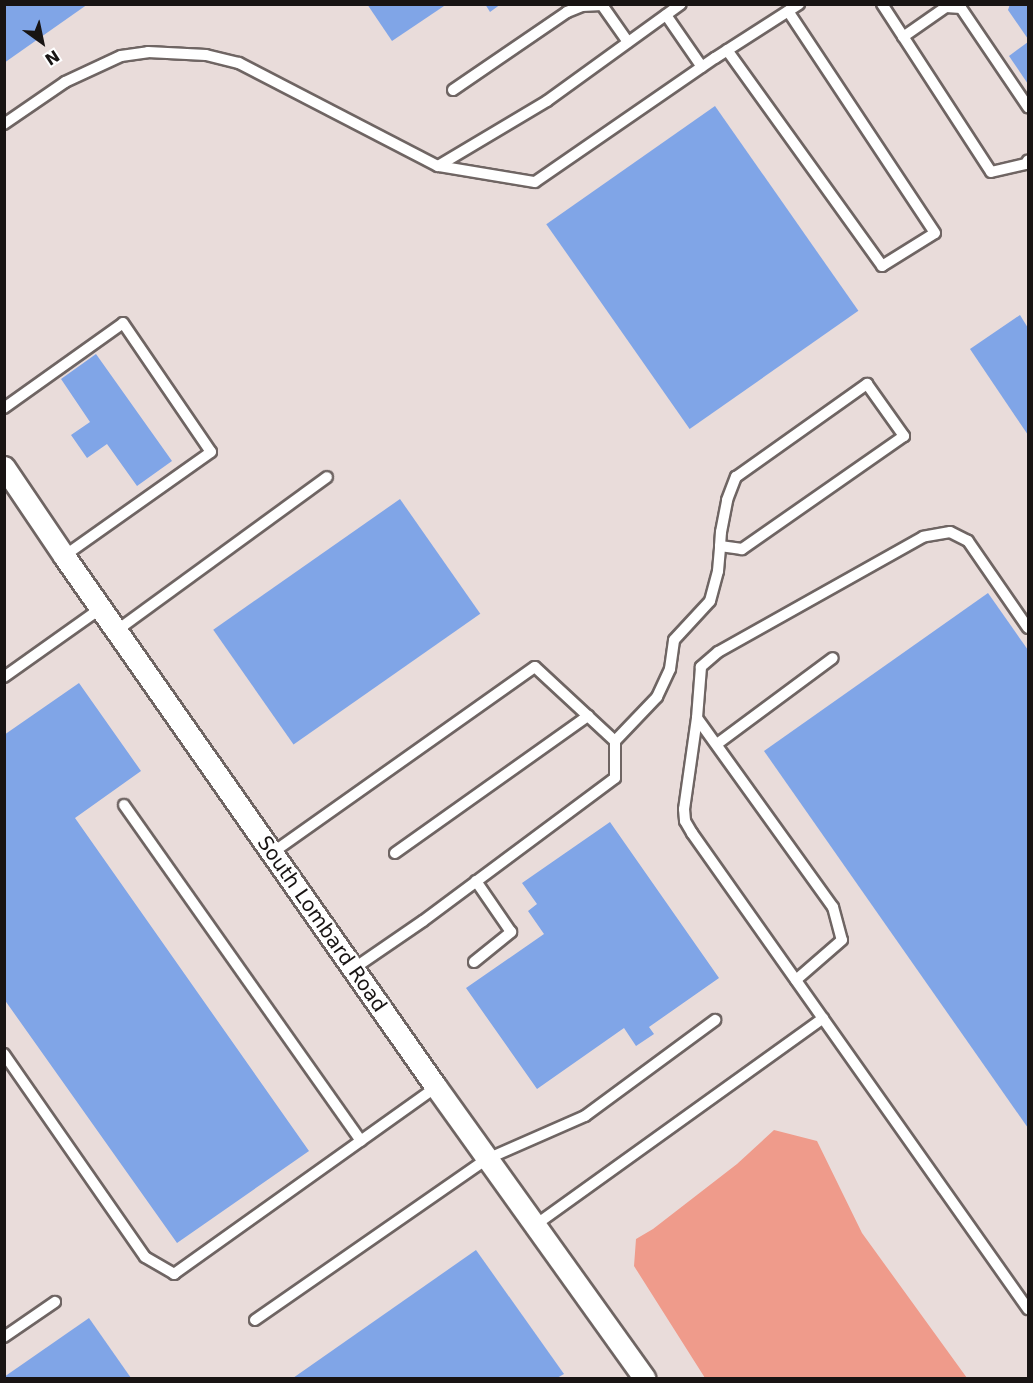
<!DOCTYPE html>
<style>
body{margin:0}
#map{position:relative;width:1033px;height:1383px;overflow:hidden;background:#e9dcda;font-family:"DejaVu Sans",sans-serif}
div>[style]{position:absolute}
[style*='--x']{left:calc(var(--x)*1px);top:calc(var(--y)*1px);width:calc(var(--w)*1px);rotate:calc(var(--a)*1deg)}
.water>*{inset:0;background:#ef9b8b}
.building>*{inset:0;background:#80a5e7;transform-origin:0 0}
.roads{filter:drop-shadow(2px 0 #6f6563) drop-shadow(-2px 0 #6f6563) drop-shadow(0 2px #6f6563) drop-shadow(0 -2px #6f6563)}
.service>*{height:10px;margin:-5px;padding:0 5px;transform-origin:5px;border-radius:5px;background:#fff}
.minor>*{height:21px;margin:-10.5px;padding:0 10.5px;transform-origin:10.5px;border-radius:10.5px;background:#fff}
span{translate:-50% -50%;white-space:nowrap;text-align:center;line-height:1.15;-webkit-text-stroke:4.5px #fff;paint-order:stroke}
.street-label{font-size:20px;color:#181413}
.frame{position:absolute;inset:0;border:6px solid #181413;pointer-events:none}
.north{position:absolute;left:12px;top:12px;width:60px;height:60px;-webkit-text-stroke:4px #fff;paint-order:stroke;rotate:147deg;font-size:16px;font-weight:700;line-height:24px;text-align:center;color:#181413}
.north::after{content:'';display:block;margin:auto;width:21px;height:27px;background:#181413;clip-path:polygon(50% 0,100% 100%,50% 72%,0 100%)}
</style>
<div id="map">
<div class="water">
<i style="clip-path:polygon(774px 1130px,817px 1141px,862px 1233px,967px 1378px,705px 1378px,634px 1266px,636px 1239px,653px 1229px,737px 1164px)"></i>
</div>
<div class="building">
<i style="clip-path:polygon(4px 4px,88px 4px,4px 63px)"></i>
<i style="clip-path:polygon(367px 4px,447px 4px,392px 41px)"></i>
<i style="clip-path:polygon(485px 4px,501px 4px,490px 12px)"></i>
<i style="clip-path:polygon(1010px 4px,1028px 4px,1028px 39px,1008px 10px)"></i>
<i style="clip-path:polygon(1028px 42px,1028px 84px,1009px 56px)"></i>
<i style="left:715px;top:106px;width:250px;height:206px;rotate:55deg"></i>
<i style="clip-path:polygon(1020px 315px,1028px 328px,1028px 435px,970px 349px)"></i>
<i style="clip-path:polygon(96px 354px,172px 461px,137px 486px,107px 444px,87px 458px,71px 435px,90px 422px,61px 379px)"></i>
<i style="left:400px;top:499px;width:140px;height:228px;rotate:55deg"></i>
<i style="clip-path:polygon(988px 593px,1028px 650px,1028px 1128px,764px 751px)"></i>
<i style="clip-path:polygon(79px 683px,141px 771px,75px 818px,309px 1151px,177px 1243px,4px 999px,4px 735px)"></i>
<i style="clip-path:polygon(610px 822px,719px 978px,649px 1027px,654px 1034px,636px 1046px,624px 1028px,537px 1089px,466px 988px,544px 934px,528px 911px,537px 904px,522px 883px)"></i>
<i style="clip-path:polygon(476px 1250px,564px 1374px,557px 1378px,293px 1378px)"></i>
<i style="clip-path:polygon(89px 1318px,131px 1378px,4px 1378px,4px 1377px)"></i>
</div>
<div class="roads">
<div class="service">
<i style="--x:882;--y:4;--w:200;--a:57"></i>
<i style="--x:991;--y:172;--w:36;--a:-13"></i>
<i style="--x:1026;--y:164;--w:4;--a:-63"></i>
<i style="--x:666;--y:15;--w:63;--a:55.3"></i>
<i style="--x:903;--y:37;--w:52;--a:-34.9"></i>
<i style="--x:946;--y:7;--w:15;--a:4"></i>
<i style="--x:961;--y:8;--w:120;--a:55.9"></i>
<i style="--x:727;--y:50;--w:266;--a:54.3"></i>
<i style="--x:882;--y:266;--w:62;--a:-31.9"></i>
<i style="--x:935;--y:233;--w:266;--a:-123.5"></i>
<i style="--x:453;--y:90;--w:138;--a:-34.4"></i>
<i style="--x:567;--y:12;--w:16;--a:-22"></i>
<i style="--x:582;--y:6;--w:20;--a:-3"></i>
<i style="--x:602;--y:5;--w:45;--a:54.9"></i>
<i style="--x:4;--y:124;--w:74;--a:-34.5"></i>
<i style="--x:65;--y:82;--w:62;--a:-24.9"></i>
<i style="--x:121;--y:56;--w:27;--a:-8"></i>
<i style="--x:148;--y:52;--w:58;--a:3"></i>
<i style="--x:206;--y:55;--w:34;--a:14"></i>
<i style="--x:239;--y:63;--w:224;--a:27.4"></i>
<i style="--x:438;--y:166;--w:98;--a:9.4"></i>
<i style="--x:535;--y:182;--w:219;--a:-34.6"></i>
<i style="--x:715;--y:58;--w:100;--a:-32.7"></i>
<i style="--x:438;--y:166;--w:127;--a:-30.8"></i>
<i style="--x:547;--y:101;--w:165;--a:-35.9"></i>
<i style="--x:4;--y:408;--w:146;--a:-35.5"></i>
<i style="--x:123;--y:323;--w:156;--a:55.7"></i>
<i style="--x:211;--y:452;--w:180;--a:144.7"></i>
<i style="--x:1028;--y:628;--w:106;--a:-124.6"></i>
<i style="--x:968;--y:541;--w:20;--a:-153"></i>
<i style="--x:950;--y:532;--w:27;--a:170"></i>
<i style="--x:923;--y:537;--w:235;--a:150.7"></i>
<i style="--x:718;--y:652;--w:23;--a:139"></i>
<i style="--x:701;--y:667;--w:51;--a:94.5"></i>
<i style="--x:697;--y:718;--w:92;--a:98.1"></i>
<i style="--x:684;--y:809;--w:12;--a:85"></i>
<i style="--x:685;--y:821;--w:14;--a:60"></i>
<i style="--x:692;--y:833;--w:583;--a:54.78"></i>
<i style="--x:116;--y:631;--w:261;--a:-36.1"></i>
<i style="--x:4;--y:677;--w:119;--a:-35.4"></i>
<i style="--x:697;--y:718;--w:233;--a:54.3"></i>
<i style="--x:833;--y:907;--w:34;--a:75"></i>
<i style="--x:842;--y:940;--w:61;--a:139"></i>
<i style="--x:615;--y:741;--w:61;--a:-46.3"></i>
<i style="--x:657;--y:697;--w:31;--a:-65"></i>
<i style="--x:670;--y:669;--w:29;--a:-82"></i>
<i style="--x:674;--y:640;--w:53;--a:-47.3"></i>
<i style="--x:710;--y:601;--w:31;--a:-75"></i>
<i style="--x:718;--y:571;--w:25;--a:-85"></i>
<i style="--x:720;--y:546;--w:14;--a:-86"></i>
<i style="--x:721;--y:532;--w:33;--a:-79"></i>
<i style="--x:727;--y:500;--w:25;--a:-69"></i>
<i style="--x:736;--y:477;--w:161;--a:-35.4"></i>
<i style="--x:867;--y:384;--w:64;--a:54.6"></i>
<i style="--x:904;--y:436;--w:198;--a:145.1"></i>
<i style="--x:742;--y:549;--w:22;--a:-172"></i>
<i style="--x:717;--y:744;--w:144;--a:-36.6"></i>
<i style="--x:124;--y:805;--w:411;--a:54.8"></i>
<i style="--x:272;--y:853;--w:322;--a:-35.3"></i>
<i style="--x:535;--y:667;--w:109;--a:42.8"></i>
<i style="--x:615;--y:741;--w:37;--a:90"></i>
<i style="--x:615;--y:778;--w:239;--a:143.3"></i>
<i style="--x:423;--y:921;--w:85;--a:145.6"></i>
<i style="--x:395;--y:853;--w:237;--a:-35.4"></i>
<i style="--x:474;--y:962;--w:48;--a:-39"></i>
<i style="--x:511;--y:932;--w:62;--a:-124.5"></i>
<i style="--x:4;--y:1054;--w:247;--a:55.2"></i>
<i style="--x:145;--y:1257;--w:34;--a:30"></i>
<i style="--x:174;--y:1274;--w:322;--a:-35.5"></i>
<i style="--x:534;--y:1226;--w:356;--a:-35.7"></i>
<i style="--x:255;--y:1320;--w:282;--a:-34.8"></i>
<i style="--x:487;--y:1159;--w:107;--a:-23.7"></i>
<i style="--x:585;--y:1116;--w:162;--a:-36.4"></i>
<i style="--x:4;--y:1337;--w:62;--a:-34.5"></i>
</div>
<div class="minor">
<i style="--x:4;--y:467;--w:107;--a:56"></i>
<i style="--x:64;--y:556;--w:648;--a:54.99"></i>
<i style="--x:436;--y:1087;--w:358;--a:54.4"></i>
</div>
</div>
<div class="street-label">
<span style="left:322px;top:924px;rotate:55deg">South Lombard Road</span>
</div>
<div class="frame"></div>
<div class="north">N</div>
</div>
